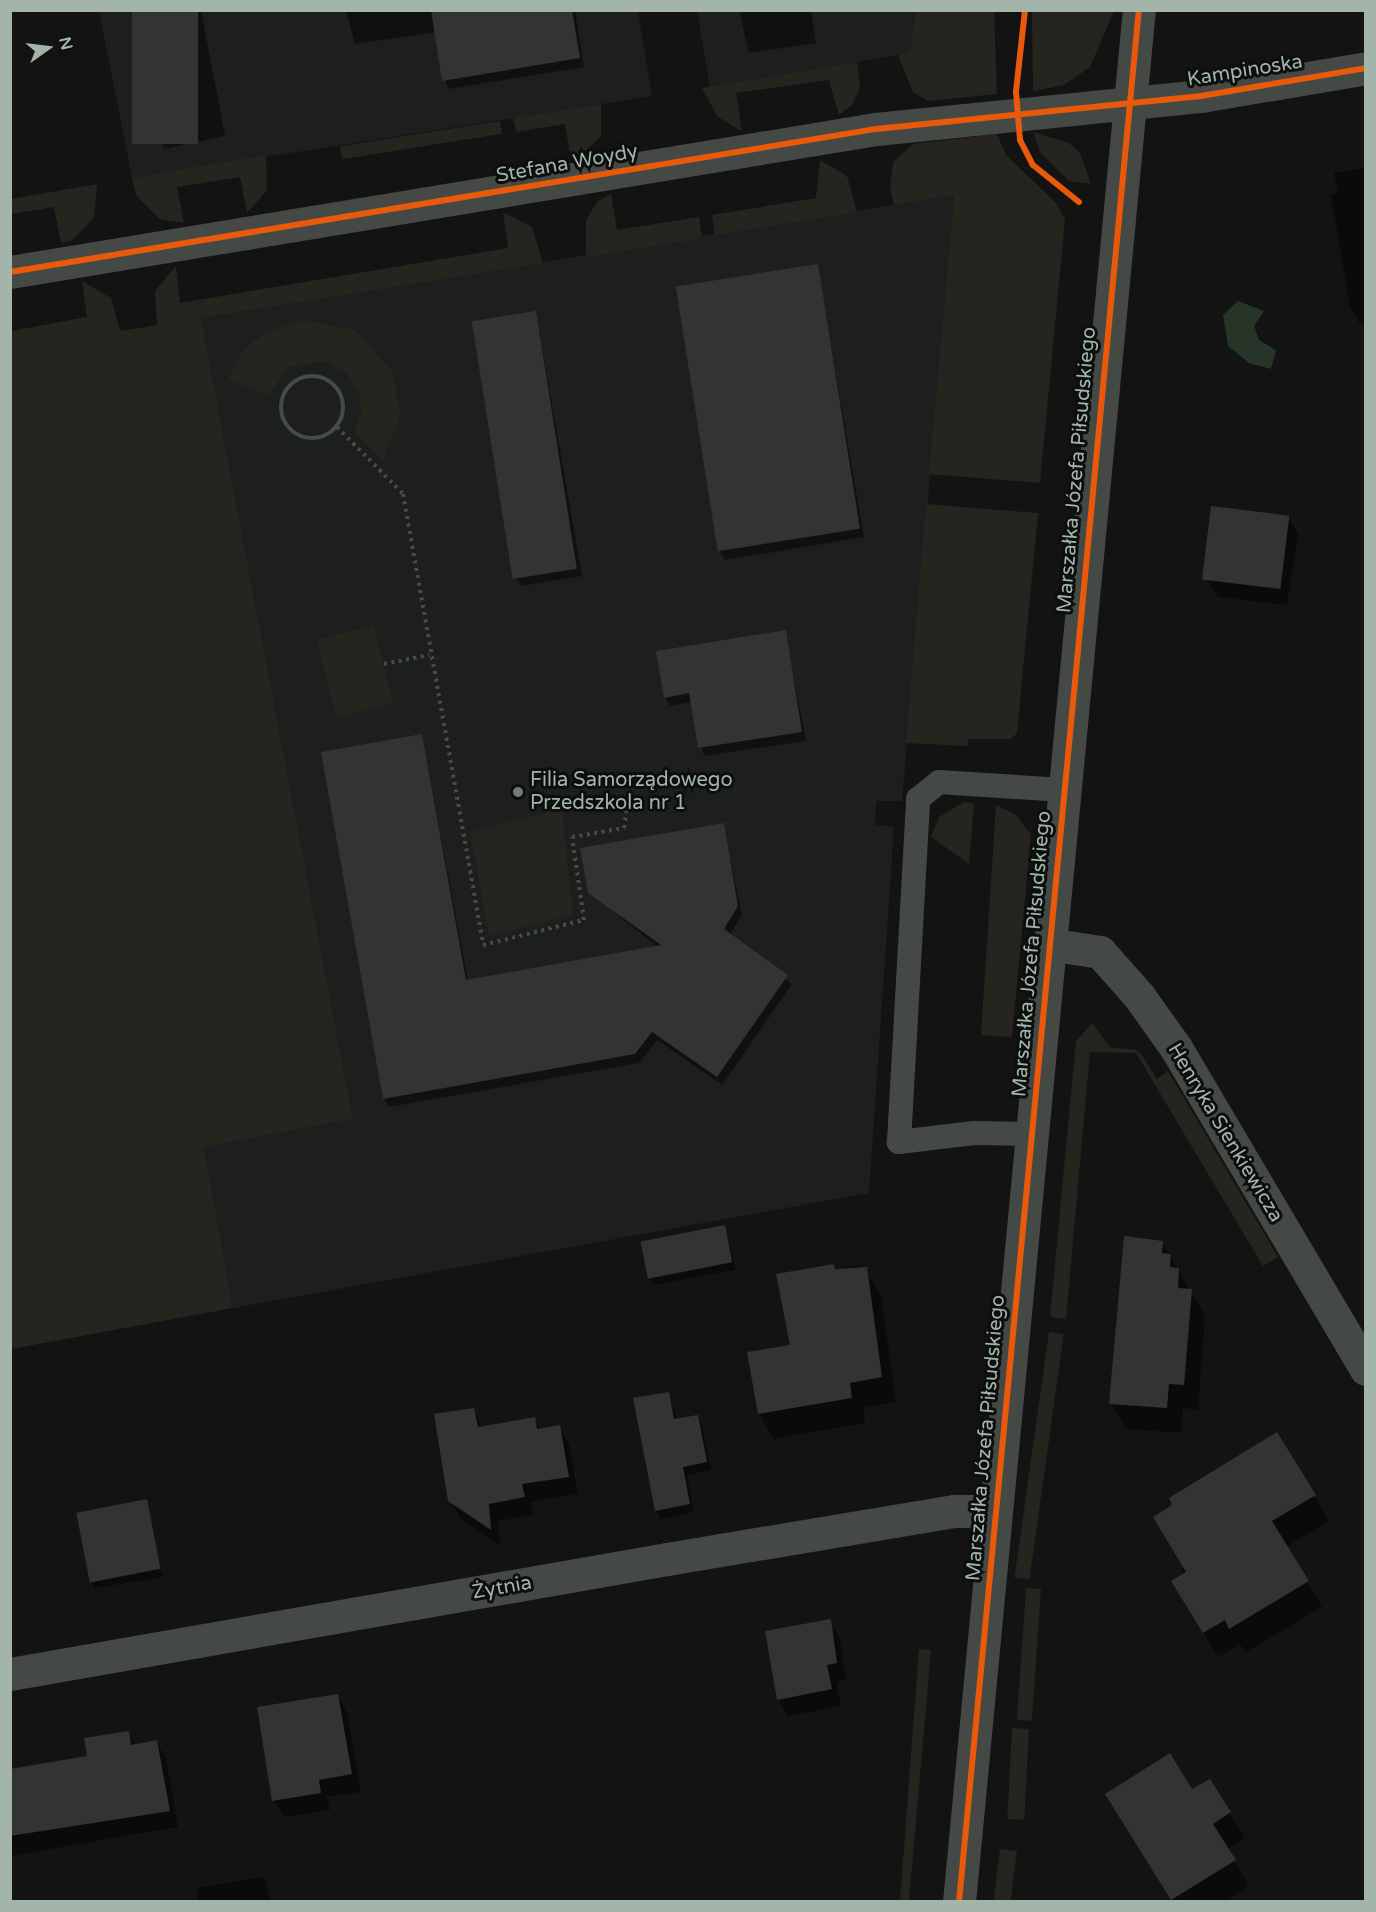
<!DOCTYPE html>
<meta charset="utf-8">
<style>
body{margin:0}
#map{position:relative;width:1376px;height:1912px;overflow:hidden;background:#131313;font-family:"Varela Round",sans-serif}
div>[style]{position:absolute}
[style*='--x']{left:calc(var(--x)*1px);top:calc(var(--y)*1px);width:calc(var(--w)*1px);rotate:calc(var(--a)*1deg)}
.built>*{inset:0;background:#1d1f1e}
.green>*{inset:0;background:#26241e;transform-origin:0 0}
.water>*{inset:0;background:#263527}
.shadow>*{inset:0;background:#0007}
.building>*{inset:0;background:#323432;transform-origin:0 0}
.path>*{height:4px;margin-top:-2px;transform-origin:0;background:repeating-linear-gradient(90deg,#454b47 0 3px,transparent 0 7.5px)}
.path>.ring{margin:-2px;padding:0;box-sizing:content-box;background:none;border:4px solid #454b47;border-radius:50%}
.service>*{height:24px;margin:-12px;padding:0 12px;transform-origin:12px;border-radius:12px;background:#444946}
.minor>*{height:33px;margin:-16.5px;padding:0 16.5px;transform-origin:16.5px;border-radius:16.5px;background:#444946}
.tertiary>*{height:33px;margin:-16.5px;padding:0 16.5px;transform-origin:16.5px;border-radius:16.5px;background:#444946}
.cycleway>*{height:6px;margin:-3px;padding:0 3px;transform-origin:3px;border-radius:3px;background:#e8590c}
.dots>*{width:16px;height:16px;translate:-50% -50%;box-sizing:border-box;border:3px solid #0d0f0e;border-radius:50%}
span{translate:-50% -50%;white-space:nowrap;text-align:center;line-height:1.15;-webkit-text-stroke:6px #0d0f0e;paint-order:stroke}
.street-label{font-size:20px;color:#a2b5a8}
.poi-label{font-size:20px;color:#a2b5a8}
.left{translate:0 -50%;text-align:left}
.frame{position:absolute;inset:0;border:12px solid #a2b5a8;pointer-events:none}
.north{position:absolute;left:18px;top:18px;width:60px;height:60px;-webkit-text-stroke:4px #0d0f0e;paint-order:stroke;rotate:76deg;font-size:16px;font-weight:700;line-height:24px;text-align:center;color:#a2b5a8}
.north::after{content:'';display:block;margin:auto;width:21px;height:27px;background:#a2b5a8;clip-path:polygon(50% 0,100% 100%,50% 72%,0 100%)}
</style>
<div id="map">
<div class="built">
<i style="clip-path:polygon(99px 11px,638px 11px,652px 96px,132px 178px)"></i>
<i style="clip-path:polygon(697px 11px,916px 11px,910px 53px,710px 87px)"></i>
<i style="clip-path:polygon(954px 195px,902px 801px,876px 801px,875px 825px,894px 827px,869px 1193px,233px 1308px,204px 1147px,353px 1119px,201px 318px)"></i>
</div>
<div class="green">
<i style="clip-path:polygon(916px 10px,994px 11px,997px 94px,928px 101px,913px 92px,898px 55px,910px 53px)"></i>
<i style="clip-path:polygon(1032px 11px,1032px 10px,1114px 11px,1090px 67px,1064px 85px,1033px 91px)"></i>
<i style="clip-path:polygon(857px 62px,860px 87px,852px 105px,839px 115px,829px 80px,736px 93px,742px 132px,717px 116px,702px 88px)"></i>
<i style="clip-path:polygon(601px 104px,601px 136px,578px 158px,571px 160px,565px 124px,516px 132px,513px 118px)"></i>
<i style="left:500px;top:121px;width:13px;height:162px;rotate:81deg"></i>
<i style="clip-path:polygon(1033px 132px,1069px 143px,1080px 153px,1091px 184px,1069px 181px,1040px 152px)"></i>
<i style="clip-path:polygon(997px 134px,1006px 155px,1056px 203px,1065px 220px,1040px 483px,929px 474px,954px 195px,894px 205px,890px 189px,893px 162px,913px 144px)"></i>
<i style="clip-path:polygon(266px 155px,267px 190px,247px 213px,240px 177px,177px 187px,184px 223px,159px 219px,136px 195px,132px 178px)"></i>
<i style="clip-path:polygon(820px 160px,847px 176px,857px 212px,715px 235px,712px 215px,816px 198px)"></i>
<i style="clip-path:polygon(97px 184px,94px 218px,71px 241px,61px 243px,54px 207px,11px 214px,11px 199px)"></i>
<i style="clip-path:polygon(611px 194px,617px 230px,699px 217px,702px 238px,586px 257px,586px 220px,597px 202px)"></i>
<i style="clip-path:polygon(503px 212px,532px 227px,543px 263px,201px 318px,353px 1119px,204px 1147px,233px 1308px,11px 1349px,11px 331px,87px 317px,82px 281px,111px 298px,120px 331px,157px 325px,155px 291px,176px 266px,180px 303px,508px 248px)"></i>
<i style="clip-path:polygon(303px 320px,355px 330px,393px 372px,400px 416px,383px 460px,354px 433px,361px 414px,359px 393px,346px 372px,325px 361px,289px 367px,268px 396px,228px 380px,242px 352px,262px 335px)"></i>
<i style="clip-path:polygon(926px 504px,1038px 513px,1017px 733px,1011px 739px,968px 739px,967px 746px,906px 743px)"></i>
<i style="left:374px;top:625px;width:81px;height:59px;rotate:76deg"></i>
<i style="clip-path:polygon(964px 802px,974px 803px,969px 864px,931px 837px,939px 817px)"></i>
<i style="clip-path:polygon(996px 805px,1015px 814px,1031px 835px,1012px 1037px,981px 1035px)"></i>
<i style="clip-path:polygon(562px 809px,573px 915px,489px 936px,470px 832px)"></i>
<i style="clip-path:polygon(1092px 1023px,1110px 1047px,1136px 1050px,1142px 1055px,1157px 1079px,1168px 1071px,1278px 1257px,1263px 1266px,1136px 1053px,1090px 1052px,1066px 1319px,1050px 1317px,1076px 1041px)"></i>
<i style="left:1049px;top:1332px;width:15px;height:248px;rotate:8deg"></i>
<i style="left:1026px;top:1588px;width:15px;height:132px;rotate:4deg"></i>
<i style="clip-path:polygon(919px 1649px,931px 1650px,909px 1901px,900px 1901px)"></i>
<i style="left:1012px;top:1728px;width:17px;height:91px;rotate:3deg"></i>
<i style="left:1000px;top:1849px;width:17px;height:52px;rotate:7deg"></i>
</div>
<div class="water">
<i style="clip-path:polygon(1238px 301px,1264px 311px,1254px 326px,1259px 340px,1276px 350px,1271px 369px,1249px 363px,1228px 346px,1223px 315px)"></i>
</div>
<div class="shadow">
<i style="clip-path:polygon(134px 10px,201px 10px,225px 136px,164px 149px)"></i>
<i style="clip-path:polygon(346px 10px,575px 10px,584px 67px,448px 89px,436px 32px,355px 44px)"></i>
<i style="clip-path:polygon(739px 10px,811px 10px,816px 43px,749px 53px)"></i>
<i style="clip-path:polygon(1366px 168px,1366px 323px,1360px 324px,1350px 307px,1331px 195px,1338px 193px,1334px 173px)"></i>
<i style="clip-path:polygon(817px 266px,864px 537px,725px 560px,720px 552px)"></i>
<i style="clip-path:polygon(536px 313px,582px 576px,521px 586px,516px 578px)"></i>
<i style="clip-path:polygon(1288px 517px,1298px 534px,1287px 605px,1218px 597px,1208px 580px)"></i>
<i style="clip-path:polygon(785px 632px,806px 741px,704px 756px,692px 702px,670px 706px,665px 697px)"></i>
<i style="clip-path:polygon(422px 736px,468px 981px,658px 947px,589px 892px,723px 824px,742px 915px,730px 935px,792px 984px,722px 1085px,657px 1040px,639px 1063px,389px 1107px,384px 1098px)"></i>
<i style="clip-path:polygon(724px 1226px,736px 1270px,653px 1285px,648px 1277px)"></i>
<i style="clip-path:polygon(1162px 1242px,1205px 1316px,1198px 1410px,1183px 1408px,1181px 1433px,1126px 1429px,1111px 1403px)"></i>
<i style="clip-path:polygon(861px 1265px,881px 1294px,896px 1402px,863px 1408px,865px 1423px,774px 1439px,759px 1413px,792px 1346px,777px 1276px)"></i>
<i style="clip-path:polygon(669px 1394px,677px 1420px,697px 1417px,702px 1425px,711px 1470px,687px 1475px,694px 1512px,661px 1519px,656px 1510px)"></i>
<i style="clip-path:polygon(473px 1410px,483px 1427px,534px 1419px,540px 1430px,559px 1427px,569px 1444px,578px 1494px,531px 1502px,534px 1515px,498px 1521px,500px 1546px,460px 1518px,450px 1500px)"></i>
<i style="clip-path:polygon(1314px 1496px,1329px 1521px,1286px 1547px,1322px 1607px,1245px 1653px,1240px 1644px,1218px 1657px,1188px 1607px,1174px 1505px)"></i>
<i style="clip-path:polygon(146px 1501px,163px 1577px,95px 1588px,90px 1580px)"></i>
<i style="clip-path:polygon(830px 1621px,840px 1638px,846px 1680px,836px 1682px,841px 1706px,788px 1716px,778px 1699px)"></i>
<i style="clip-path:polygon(337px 1695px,347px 1713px,361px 1792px,327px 1797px,330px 1810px,284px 1817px,274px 1800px)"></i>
<i style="clip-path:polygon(128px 1732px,136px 1746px,156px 1742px,166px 1758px,178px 1827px,10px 1856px,10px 1770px,89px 1757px)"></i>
<i style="clip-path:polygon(1209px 1781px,1245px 1838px,1227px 1849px,1249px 1886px,1224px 1902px,1173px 1902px,1122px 1820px)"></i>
<i style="clip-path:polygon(264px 1877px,271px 1902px,199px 1902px,197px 1888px)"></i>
</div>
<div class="building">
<i style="left:132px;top:10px;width:66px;height:134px"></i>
<i style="clip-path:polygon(431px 10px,572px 10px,580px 58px,442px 81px)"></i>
<i style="left:818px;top:264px;width:268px;height:144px;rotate:81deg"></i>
<i style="left:536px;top:311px;width:261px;height:65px;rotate:81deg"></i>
<i style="left:1211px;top:506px;width:79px;height:74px;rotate:7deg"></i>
<i style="clip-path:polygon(786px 630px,802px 732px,698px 748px,689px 693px,664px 698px,656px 651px)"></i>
<i style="clip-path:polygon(422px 734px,466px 980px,661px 945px,588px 893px,580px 848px,724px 823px,738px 906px,724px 929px,788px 975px,717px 1077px,652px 1032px,635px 1054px,383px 1099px,321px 752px)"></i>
<i style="left:725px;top:1225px;width:38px;height:86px;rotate:79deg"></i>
<i style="clip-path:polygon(1124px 1236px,1163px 1241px,1162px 1253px,1171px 1254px,1170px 1267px,1179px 1268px,1178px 1288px,1192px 1289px,1184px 1385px,1169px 1384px,1167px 1408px,1109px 1404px)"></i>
<i style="clip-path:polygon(834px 1264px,835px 1269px,867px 1267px,882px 1377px,850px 1383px,852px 1398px,758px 1414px,747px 1352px,790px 1345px,776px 1274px)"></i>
<i style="clip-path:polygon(669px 1392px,674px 1419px,698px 1415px,707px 1462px,683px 1467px,690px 1504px,655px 1511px,633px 1398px)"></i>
<i style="clip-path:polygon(474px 1408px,478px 1427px,535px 1417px,537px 1429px,560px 1425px,569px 1477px,522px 1484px,525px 1497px,489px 1504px,491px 1530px,448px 1501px,434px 1414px)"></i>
<i style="clip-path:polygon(1277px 1432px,1316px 1495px,1272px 1521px,1309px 1581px,1229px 1629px,1225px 1620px,1203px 1633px,1171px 1581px,1186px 1572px,1153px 1517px,1172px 1505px,1169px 1498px)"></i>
<i style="left:147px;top:1499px;width:71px;height:72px;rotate:79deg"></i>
<i style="clip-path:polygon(831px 1619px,837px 1663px,827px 1665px,832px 1689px,777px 1700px,765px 1631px)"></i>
<i style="clip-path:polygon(338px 1694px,352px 1774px,319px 1780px,321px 1793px,272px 1801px,257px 1707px)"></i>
<i style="clip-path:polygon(129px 1731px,131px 1745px,157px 1740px,170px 1811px,10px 1836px,10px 1769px,87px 1756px,84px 1738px)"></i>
<i style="clip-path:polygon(1170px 1753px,1192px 1789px,1210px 1779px,1231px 1812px,1213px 1824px,1236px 1860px,1171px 1900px,1105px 1794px)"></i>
</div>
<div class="path">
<i class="ring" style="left:281px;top:376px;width:58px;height:58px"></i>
<i style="--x:337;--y:427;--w:94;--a:45.4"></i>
<i style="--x:403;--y:494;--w:458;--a:79.9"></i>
<i style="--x:483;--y:945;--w:104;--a:-13.9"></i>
<i style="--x:584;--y:920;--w:84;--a:-98.2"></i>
<i style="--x:572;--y:837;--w:53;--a:-9.8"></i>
<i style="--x:624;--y:828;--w:28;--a:-82"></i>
<i style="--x:384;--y:664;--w:46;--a:-11.3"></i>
</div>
<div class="service">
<i style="--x:1031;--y:1134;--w:57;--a:-179"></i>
<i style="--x:974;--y:1133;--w:76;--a:173.2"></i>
<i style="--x:899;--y:1142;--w:344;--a:-86.8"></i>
<i style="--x:918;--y:799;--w:27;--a:-39"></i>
<i style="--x:939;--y:782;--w:125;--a:3.7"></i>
</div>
<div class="minor">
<i style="--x:10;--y:272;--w:878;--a:-9.38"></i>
<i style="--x:876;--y:129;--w:327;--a:-5.8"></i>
<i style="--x:1201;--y:96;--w:167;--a:-9.6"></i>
<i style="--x:1048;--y:944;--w:53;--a:8.7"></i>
<i style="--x:1100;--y:952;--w:59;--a:48.4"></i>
<i style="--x:1139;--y:996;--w:64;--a:54.6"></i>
<i style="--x:1176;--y:1048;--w:373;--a:59.4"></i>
<i style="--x:10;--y:1674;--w:667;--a:-9.93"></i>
<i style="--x:667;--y:1559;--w:291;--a:-9.5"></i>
<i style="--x:954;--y:1511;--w:41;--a:0"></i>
</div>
<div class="tertiary">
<i style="--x:959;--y:1902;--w:1901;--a:-84.57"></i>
</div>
<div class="cycleway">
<i style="--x:1025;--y:10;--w:82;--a:96.3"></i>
<i style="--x:1016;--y:92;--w:48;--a:85.2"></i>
<i style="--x:1020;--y:140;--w:28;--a:63"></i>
<i style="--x:1033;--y:165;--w:59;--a:38.8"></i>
<i style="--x:10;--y:272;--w:878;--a:-9.38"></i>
<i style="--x:876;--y:129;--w:327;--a:-5.8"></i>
<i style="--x:1201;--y:96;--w:167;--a:-9.6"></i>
<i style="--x:959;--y:1902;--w:1901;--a:-84.57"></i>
</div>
<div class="dots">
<i style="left:518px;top:792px;background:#707c74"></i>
</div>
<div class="street-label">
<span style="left:1245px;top:71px;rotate:-9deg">Kampinoska</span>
<span style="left:567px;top:164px;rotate:-10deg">Stefana Woydy</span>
<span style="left:1077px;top:470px;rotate:-85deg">Marszałka Józefa Piłsudskiego</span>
<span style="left:1032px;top:954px;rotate:-85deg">Marszałka Józefa Piłsudskiego</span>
<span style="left:1225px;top:1133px;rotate:59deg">Henryka Sienkiewicza</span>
<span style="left:986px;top:1438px;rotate:-85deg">Marszałka Józefa Piłsudskiego</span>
<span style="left:502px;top:1588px;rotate:-10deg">Żytnia</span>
</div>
<div class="poi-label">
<span class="left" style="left:530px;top:792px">Filia Samorządowego<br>Przedszkola nr 1</span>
</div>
<div class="frame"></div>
<div class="north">N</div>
</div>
